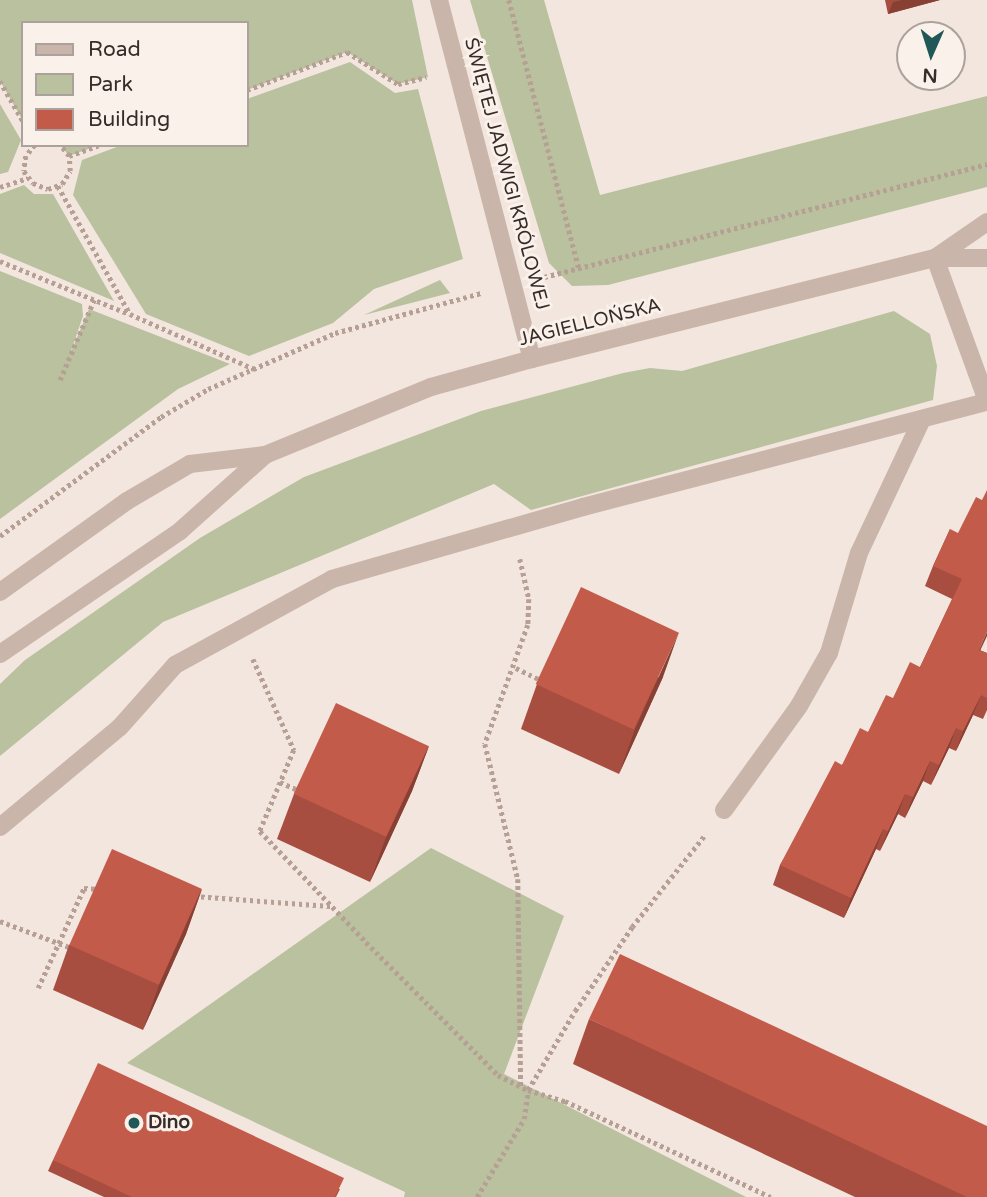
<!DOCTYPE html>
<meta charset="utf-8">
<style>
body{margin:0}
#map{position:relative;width:987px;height:1197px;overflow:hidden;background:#f2e6de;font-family:"Varela Round",sans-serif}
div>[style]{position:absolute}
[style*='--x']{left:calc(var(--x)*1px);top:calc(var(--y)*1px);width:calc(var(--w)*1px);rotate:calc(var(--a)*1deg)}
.green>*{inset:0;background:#b9c19e}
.path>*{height:4.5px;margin-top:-2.25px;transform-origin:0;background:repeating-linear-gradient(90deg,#b69f94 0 3.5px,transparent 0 7px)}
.minor>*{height:18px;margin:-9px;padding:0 9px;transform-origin:9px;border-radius:9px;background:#cab5aa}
.wall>*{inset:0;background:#a84e40}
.shaded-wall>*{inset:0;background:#884034}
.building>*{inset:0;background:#c35b4b;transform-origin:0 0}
.dots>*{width:19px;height:19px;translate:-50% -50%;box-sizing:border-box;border:4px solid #faf1ea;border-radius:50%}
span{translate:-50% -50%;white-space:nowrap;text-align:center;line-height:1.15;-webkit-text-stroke:6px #faf1ea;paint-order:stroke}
.street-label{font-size:19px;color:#372c29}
.poi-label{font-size:19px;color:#372c29;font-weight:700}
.left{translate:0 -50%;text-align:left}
.legend{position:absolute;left:21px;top:21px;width:228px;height:126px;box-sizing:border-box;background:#faf1ea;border:2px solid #aca29d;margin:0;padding:9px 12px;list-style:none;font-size:21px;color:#372c29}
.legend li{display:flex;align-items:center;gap:14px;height:35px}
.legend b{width:35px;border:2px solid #aca29d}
.north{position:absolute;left:896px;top:21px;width:70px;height:70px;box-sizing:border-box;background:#faf1ea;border:2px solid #aca29d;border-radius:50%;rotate:183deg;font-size:19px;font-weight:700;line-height:28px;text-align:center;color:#372c29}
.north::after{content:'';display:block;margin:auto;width:24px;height:32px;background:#1f5856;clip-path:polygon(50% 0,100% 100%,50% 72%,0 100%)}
</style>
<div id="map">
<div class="green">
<i style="clip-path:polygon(0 0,412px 0,428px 77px,398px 84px,347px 52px,247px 90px,247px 23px,23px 23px,23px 121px,0 81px)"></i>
<i style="clip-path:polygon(470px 0,544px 0,600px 195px,987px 96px,987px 187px,608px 285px,572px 286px,549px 263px)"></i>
<i style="clip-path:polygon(350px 62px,395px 93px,418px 89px,463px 259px,374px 289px,333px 323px,249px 356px,146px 314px,73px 195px,82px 160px,122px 145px,247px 145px,247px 99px)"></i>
<i style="clip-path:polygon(0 104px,21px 140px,8px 172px,0 174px)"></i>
<i style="clip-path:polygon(60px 145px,99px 145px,69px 156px)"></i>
<i style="clip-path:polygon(24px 185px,34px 194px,53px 194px,114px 301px,0 253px,0 194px)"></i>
<i style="clip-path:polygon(0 271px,82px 304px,83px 316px,70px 354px,89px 309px,230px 364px,178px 389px,0 519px)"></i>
<i style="clip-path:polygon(440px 280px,450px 293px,364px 315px)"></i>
<i style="clip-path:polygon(894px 311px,930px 334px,937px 366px,933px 400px,531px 510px,494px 484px,163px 622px,0 756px,0 684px,25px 660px,200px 538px,304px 477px,481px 411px,623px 373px,650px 368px,682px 371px)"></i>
<i style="clip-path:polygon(431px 848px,564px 916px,504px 1074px,746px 1197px,404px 1197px,405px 1192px,127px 1063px)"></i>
</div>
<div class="path">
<i style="--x:509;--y:0;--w:278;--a:75.4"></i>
<i style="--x:0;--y:81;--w:46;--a:60.1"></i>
<i style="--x:247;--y:90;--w:107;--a:-20.8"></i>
<i style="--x:347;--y:52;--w:60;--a:32.1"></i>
<i style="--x:398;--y:84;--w:29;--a:-14"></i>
<i style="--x:35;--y:145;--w:14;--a:129"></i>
<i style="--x:26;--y:156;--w:15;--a:98"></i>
<i style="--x:24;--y:171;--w:15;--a:53"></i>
<i style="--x:33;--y:183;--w:16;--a:22"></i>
<i style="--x:48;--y:189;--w:15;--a:-20"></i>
<i style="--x:62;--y:184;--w:15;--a:-58"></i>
<i style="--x:70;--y:171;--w:15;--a:-94"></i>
<i style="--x:69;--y:156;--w:14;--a:-129"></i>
<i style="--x:69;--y:156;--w:32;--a:-20"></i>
<i style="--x:58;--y:186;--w:147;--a:60.6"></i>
<i style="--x:130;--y:314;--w:136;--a:23.9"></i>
<i style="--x:0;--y:187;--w:29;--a:-18"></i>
<i style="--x:0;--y:261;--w:139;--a:22.3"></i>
<i style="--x:544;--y:277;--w:457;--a:-14.3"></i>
<i style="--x:60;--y:380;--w:87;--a:-67"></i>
<i style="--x:0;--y:536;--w:200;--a:-36.5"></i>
<i style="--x:161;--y:417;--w:55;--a:-30.8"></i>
<i style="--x:208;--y:389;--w:139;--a:-23.8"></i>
<i style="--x:335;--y:333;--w:151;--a:-15.3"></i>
<i style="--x:520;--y:559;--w:41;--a:77.3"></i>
<i style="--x:529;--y:599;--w:26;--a:92"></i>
<i style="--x:528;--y:625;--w:127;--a:109.9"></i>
<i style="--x:485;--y:744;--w:139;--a:76.3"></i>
<i style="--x:518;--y:879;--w:208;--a:89.2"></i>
<i style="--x:253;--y:659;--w:100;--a:65.7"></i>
<i style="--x:294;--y:750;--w:88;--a:112.8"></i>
<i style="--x:260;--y:831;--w:153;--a:46.3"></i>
<i style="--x:366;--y:942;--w:187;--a:45.2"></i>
<i style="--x:498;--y:1075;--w:34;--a:27"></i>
<i style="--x:528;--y:1090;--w:39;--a:17"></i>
<i style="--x:565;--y:1101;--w:227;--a:25"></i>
<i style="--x:516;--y:668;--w:30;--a:26"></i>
<i style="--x:280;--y:782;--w:20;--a:24"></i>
<i style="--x:194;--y:896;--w:137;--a:4.2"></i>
<i style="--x:0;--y:921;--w:77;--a:20.6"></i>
<i style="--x:38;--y:988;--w:110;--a:-65.3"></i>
<i style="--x:84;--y:888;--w:14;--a:4"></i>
<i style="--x:477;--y:1197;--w:91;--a:-58.9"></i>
<i style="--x:524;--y:1119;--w:29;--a:-82"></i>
<i style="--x:528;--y:1090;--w:92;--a:-59.3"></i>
<i style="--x:575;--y:1011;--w:102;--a:-55.8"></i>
<i style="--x:632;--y:927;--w:116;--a:-51.6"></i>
</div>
<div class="minor">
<i style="--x:439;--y:0;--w:371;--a:75.5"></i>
<i style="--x:935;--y:258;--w:152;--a:70"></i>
<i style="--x:935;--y:258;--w:63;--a:-34.7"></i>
<i style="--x:0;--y:592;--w:156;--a:-35.6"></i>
<i style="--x:127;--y:501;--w:73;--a:-30.4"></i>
<i style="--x:190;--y:464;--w:76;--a:-6.8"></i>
<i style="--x:265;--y:455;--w:179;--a:-22.3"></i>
<i style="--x:431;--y:387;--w:105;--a:-15.5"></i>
<i style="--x:532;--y:359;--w:415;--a:-14.1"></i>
<i style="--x:935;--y:258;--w:52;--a:0"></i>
<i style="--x:0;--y:654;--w:218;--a:-34.3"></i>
<i style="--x:180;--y:531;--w:114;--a:-41.8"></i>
<i style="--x:724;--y:810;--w:128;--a:-54.2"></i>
<i style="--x:799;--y:706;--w:61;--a:-60.5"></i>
<i style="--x:829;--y:653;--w:104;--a:-73.3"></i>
<i style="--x:859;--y:553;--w:148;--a:-64.8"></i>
<i style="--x:0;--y:827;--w:156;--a:-39.8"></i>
<i style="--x:120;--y:727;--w:83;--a:-48.4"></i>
<i style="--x:175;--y:665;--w:179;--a:-28.7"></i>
<i style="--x:332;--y:579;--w:261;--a:-16"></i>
<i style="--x:583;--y:507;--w:417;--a:-14.6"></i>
</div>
<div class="wall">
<i style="clip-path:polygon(885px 0,940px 0,888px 14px)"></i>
<i style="clip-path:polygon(950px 529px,980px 650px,987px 653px,987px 710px,983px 719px,973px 715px,956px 751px,949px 748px,931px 785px,923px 781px,905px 818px,898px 814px,880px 851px,876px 849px,844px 918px,773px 885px,780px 865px,842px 765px,920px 667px,952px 599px,925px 586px,933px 566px)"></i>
<i style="clip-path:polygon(663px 677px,619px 774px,521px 729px,537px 684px)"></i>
<i style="clip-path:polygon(429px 746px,412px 791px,370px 882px,277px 839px,294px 794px)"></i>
<i style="clip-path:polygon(202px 889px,186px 934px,143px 1030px,53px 990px,69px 945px)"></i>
<i style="clip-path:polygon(589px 1019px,987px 1197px,855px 1197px,573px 1064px)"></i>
<i style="clip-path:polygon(53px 1160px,340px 1189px,336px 1197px,104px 1197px,48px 1171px)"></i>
</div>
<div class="shaded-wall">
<i style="clip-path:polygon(902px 0,940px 0,888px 14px,893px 2px)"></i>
<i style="clip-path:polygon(679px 632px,663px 677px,619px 774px,635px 729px)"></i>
<i style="clip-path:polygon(987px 632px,987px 636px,971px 670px,979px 650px)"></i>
<i style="clip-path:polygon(981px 695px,973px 715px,956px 751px,963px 731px)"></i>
<i style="clip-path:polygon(956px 728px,949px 748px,931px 785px,939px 765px)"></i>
<i style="clip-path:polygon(429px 746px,412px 791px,370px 882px,386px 837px)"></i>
<i style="clip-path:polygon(930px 761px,923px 781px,905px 818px,913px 797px)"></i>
<i style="clip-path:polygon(905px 794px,898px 814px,880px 851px,888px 831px)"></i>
<i style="clip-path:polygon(883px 829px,876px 849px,844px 918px,851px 898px)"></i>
<i style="clip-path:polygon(202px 889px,186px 934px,143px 1030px,159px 985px)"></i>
</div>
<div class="building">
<i style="clip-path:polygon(987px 490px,987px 632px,979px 650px,987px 653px,987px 698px,981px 695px,963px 731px,956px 728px,939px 765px,930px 761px,913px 797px,905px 794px,888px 831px,883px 829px,851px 898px,780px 865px,835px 761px,842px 765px,860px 728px,868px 732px,886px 695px,893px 698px,910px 662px,920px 667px,962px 579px,933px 566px,950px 529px,958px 533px,976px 497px,982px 500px)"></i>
<i style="left:581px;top:587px;width:108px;height:107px;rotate:25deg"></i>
<i style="left:336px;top:703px;width:102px;height:100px;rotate:25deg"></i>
<i style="left:112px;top:849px;width:98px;height:105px;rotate:24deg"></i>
<i style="clip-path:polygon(620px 954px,987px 1126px,987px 1197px,967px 1197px,589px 1019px)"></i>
<i style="clip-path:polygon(98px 1063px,344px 1178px,335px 1197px,132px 1197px,53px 1160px)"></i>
</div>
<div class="dots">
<i style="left:134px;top:1123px;background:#1f5856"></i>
</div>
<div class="street-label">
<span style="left:506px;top:174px;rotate:75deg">ŚWIĘTEJ JADWIGI KRÓLOWEJ</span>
<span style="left:590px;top:323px;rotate:-14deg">JAGIELLOŃSKA</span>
</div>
<div class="poi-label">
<span class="left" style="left:148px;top:1123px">Dino</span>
</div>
<ul class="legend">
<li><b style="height:9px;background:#cab5aa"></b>Road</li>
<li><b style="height:19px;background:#b9c19e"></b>Park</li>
<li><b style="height:19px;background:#c35b4b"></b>Building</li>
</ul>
<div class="north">N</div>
</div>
